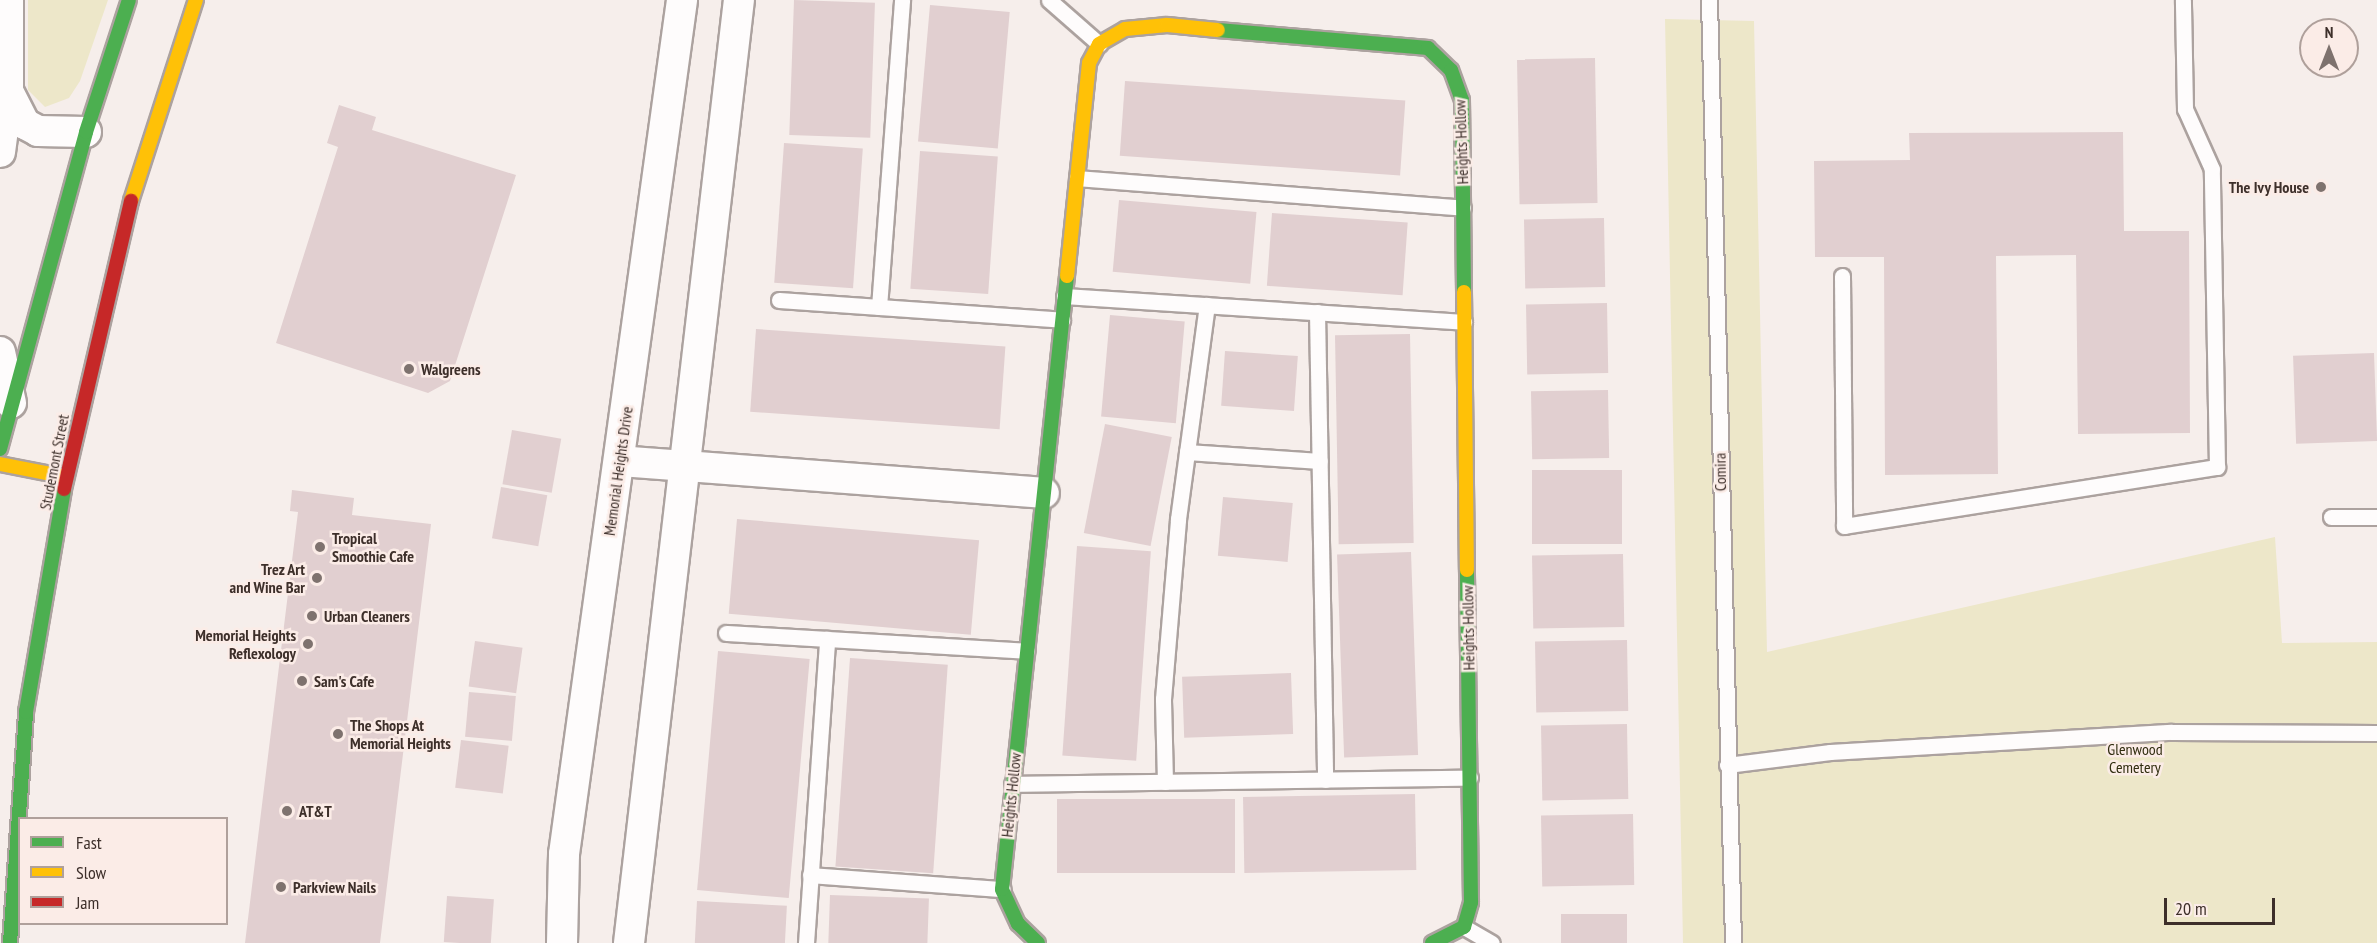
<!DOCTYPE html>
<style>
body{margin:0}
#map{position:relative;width:2377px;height:943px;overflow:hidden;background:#f6eeeb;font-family:"PT Sans Narrow",sans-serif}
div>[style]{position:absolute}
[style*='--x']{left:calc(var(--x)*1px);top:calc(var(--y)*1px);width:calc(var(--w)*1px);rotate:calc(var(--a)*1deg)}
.green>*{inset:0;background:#ede7c9}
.building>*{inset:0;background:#e1cfd0;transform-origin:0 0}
.roads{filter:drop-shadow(2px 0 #aca29f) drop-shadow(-2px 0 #aca29f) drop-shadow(0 2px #aca29f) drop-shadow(0 -2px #aca29f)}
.lane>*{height:15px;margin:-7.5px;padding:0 7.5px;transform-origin:7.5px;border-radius:7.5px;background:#fefcfc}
.street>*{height:30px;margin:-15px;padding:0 15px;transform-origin:15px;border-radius:15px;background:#fefcfc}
.fast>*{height:14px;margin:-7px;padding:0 7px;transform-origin:7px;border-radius:7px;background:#4caf50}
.slow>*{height:14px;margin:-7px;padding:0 7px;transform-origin:7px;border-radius:7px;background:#ffc107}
.jam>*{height:14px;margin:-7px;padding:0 7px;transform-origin:7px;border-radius:7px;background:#c62828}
.dots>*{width:16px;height:16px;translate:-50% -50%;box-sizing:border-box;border:3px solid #fbece7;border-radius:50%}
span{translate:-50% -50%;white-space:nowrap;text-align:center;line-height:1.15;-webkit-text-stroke:5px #fbece7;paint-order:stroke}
.street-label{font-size:16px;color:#3d2f2a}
.poi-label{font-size:16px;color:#3d2f2a;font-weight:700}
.right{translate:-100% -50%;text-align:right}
.left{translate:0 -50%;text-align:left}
.park-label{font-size:16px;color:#312e10}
.legend{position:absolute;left:18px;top:817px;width:210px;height:108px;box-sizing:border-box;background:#fbece7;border:2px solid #afa09b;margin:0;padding:8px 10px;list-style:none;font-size:18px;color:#3d2f2a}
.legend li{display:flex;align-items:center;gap:12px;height:30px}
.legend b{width:30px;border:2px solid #afa09b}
.north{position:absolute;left:2299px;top:18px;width:60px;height:60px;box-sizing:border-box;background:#fbece7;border:2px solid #afa09b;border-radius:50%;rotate:0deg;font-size:16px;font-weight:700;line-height:24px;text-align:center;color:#3d2f2a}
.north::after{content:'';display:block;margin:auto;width:21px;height:27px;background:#7e726e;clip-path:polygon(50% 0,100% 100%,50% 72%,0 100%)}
.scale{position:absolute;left:2164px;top:898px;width:111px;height:27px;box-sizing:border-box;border:3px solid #3d2f2a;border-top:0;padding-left:8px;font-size:18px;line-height:21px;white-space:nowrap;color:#3d2f2a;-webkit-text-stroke:4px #fbece7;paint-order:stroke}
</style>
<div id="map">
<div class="green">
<i style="clip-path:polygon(28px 0,108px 0,80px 81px,69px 98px,45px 107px,28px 90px)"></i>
<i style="clip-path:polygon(1665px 19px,1754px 21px,1767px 652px,2275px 537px,2282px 643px,2377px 642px,2377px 943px,1683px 943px)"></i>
</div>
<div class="building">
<i style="left:794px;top:0;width:81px;height:135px;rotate:2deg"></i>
<i style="left:930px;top:5px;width:80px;height:137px;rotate:5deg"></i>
<i style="left:1595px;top:58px;width:145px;height:78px;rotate:89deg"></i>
<i style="left:1125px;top:81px;width:281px;height:75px;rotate:4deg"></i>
<i style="clip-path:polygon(339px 105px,376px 117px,372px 130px,516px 175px,450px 381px,428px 393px,276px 343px,338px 147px,327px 143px)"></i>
<i style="clip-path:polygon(2123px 132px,2124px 231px,2189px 231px,2190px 433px,2078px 434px,2076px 255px,1996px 256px,1998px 474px,1885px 475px,1884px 257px,1815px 257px,1814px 161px,1910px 160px,1909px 133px)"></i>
<i style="left:784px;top:143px;width:79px;height:140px;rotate:4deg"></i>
<i style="left:920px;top:151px;width:78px;height:138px;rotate:4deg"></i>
<i style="left:1119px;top:200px;width:138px;height:72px;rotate:5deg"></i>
<i style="left:1272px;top:213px;width:136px;height:73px;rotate:4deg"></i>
<i style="left:1604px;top:218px;width:69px;height:80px;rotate:89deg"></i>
<i style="left:1607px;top:303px;width:70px;height:81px;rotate:89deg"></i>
<i style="left:1110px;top:315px;width:75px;height:102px;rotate:5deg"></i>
<i style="left:756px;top:329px;width:250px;height:83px;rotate:4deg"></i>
<i style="left:1410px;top:334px;width:209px;height:75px;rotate:89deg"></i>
<i style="left:1225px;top:351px;width:73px;height:55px;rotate:4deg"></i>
<i style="left:2374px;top:353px;width:88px;height:81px;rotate:88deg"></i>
<i style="left:1608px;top:390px;width:68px;height:77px;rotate:89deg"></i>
<i style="left:1105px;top:424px;width:68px;height:111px;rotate:11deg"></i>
<i style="left:512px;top:430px;width:50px;height:55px;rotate:10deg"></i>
<i style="left:1622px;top:470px;width:74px;height:90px;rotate:90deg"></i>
<i style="left:501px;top:487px;width:47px;height:52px;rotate:10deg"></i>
<i style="clip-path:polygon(292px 490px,354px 498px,352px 515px,431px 524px,380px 943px,245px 943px,298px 512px,290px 511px)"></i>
<i style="left:1223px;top:497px;width:70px;height:59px;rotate:5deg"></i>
<i style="left:737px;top:519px;width:243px;height:95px;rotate:5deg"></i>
<i style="left:1077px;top:546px;width:74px;height:210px;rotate:4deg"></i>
<i style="left:1411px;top:552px;width:203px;height:74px;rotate:88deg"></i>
<i style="left:1623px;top:554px;width:73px;height:91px;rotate:89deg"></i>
<i style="left:1627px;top:640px;width:71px;height:92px;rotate:89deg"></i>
<i style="left:475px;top:641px;width:48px;height:46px;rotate:8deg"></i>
<i style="left:718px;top:651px;width:92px;height:240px;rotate:5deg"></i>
<i style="left:850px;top:658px;width:98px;height:209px;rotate:4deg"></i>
<i style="left:1291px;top:673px;width:61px;height:109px;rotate:88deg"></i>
<i style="left:469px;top:692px;width:47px;height:45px;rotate:5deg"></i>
<i style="left:1627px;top:724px;width:75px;height:86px;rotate:89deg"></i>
<i style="left:461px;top:740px;width:48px;height:48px;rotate:7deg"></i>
<i style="left:1415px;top:794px;width:76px;height:172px;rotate:89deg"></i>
<i style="left:1235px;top:799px;width:74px;height:178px;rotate:90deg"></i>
<i style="left:1633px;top:814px;width:71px;height:92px;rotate:89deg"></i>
<i style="left:830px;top:895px;width:99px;height:48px;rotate:2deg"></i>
<i style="left:447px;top:896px;width:47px;height:46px;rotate:4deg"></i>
<i style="left:697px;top:901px;width:90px;height:42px;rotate:3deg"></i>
<i style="left:1627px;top:914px;width:29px;height:66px;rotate:90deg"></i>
</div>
<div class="roads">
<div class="lane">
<i style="--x:1049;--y:0;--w:67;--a:41.3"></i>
<i style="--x:1709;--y:0;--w:943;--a:88.54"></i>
<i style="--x:1077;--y:178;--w:387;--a:4.4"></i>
<i style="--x:1842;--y:276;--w:250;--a:89.5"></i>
<i style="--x:1844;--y:526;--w:378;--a:-9"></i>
<i style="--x:2217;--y:467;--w:298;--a:-91"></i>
<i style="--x:2212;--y:169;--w:66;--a:-114.2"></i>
<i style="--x:2185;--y:109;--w:109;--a:-91.1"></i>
<i style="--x:1064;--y:296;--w:401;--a:3.7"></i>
<i style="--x:779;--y:300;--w:284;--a:4"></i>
<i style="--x:879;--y:307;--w:308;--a:-85.7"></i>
<i style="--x:1317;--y:312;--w:468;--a:89"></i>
<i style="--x:1187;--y:452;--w:133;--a:3.9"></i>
<i style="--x:2331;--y:517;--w:46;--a:0"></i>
<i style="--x:726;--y:633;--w:301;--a:3.4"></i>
<i style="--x:1727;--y:765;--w:104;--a:-7.2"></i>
<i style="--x:1830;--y:752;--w:342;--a:-3.4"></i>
<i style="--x:2171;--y:732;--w:206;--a:0.3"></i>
<i style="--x:1165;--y:782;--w:83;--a:-91.4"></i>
<i style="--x:1163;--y:699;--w:181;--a:-85.2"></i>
<i style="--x:1178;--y:519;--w:216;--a:-82.3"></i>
<i style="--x:1012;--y:784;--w:458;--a:-0.8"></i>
<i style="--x:810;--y:875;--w:193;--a:4.2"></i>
<i style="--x:1464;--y:927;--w:32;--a:30"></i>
<i style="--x:806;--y:943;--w:305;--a:-86"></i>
</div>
<div class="street">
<i style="--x:8;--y:91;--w:37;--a:63"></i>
<i style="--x:25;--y:124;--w:15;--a:28"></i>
<i style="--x:38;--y:131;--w:48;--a:1.2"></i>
<i style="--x:0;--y:152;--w:62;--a:-82.5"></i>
<i style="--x:8;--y:91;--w:91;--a:-90"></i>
<i style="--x:0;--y:352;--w:52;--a:77.8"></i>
<i style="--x:619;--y:461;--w:426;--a:4.3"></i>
<i style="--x:562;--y:943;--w:89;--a:-88.7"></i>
<i style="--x:564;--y:854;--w:862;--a:-82.13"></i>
<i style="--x:629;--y:943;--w:949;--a:-83.35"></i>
</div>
<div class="fast">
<i style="--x:1218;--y:30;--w:211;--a:4.9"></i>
<i style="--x:1428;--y:48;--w:32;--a:44"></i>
<i style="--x:1451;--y:70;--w:32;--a:70"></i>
<i style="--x:1462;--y:100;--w:192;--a:89.4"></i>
<i style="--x:0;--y:449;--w:328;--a:-74.8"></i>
<i style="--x:86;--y:132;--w:139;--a:-72"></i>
<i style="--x:10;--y:943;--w:232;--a:-86"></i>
<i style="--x:26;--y:712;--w:226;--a:-80.3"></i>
<i style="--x:1038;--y:943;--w:28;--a:-136"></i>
<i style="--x:1018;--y:924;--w:38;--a:-115"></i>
<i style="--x:1002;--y:889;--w:616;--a:-83.95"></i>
<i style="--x:1432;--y:943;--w:36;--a:-27"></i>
<i style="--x:1464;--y:927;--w:26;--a:-74"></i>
<i style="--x:1471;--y:902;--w:332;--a:-90.7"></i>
</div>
<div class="slow">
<i style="--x:131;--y:201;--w:211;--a:-72.1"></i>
<i style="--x:1067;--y:276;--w:214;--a:-84.1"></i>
<i style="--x:1089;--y:63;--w:21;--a:-62"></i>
<i style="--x:1099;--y:44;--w:30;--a:-30"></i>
<i style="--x:1125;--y:29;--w:42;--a:-5.4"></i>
<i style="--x:1167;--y:25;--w:51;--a:5.6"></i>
<i style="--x:1464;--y:292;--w:278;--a:89.4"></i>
<i style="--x:0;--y:464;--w:67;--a:11.1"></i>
</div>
<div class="jam">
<i style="--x:64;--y:489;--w:296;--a:-76.9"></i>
</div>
</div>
<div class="dots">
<i style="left:2321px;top:187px;background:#7e726e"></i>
<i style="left:409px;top:369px;background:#7e726e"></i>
<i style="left:320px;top:547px;background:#7e726e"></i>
<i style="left:317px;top:578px;background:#7e726e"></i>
<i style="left:312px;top:616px;background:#7e726e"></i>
<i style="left:308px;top:644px;background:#7e726e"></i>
<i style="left:302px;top:681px;background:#7e726e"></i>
<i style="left:338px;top:734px;background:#7e726e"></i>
<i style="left:287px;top:811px;background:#7e726e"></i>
<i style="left:281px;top:887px;background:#7e726e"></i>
</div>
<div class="street-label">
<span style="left:1461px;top:142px;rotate:-92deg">Heights Hollow</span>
<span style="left:54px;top:462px;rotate:-79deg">Studemont Street</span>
<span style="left:618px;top:471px;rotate:-82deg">Memorial Heights Drive</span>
<span style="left:1720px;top:472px;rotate:-91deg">Comira</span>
<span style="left:1468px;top:628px;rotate:-91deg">Heights Hollow</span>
<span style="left:1011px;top:795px;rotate:-84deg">Heights Hollow</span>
</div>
<div class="poi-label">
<span class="right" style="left:2309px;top:187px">The Ivy House</span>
<span class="left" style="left:421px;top:369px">Walgreens</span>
<span class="left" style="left:332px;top:547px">Tropical<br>Smoothie Cafe</span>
<span class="right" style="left:305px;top:578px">Trez Art<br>and Wine Bar</span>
<span class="left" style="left:324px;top:616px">Urban Cleaners</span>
<span class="right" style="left:296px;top:644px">Memorial Heights<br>Reflexology</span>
<span class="left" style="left:314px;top:681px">Sam's Cafe</span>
<span class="left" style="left:350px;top:734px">The Shops At<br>Memorial Heights</span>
<span class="left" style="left:299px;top:811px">AT&amp;T</span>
<span class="left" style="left:293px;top:887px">Parkview Nails</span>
</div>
<div class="park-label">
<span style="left:2135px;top:758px">Glenwood<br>Cemetery</span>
</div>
<ul class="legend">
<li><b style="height:8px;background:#4caf50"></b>Fast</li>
<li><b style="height:8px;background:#ffc107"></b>Slow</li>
<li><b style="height:8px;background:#c62828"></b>Jam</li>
</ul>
<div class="north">N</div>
<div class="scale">20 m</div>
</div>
